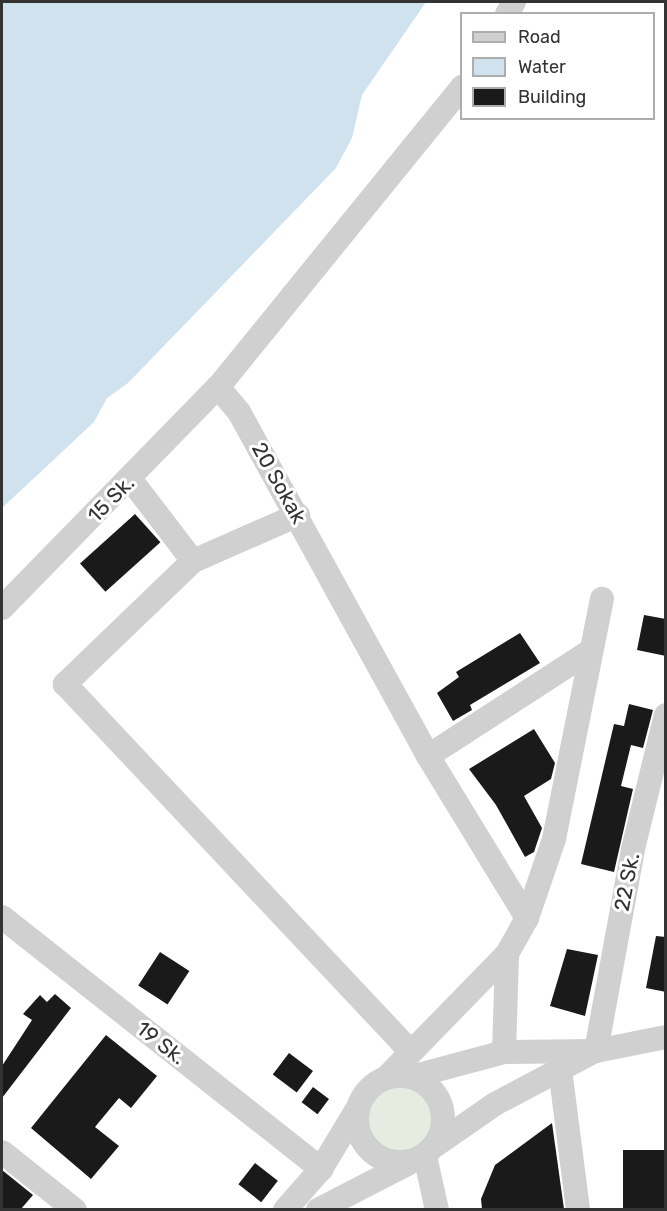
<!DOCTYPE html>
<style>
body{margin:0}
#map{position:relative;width:667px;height:1211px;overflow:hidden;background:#fff;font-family:Rubik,sans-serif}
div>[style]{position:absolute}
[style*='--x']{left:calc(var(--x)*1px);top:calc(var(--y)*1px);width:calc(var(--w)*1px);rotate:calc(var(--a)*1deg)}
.green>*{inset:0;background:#e6ecdf}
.round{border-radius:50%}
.water>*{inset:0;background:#cfe2ee}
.building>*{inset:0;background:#1a1a1a;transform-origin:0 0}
.street>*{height:24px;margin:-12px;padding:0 12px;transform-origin:12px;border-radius:12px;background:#d0d0d0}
.street>.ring{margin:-12px;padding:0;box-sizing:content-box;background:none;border:24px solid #d0d0d0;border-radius:50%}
span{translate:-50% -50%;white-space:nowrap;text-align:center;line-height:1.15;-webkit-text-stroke:6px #fff;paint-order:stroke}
.street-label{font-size:21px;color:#333}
.frame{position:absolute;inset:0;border:3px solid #333;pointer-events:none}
.legend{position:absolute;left:460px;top:12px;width:195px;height:108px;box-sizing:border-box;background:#fff;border:2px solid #adadad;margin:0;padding:8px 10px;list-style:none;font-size:18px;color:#333}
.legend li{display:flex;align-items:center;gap:12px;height:30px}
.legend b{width:30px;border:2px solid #adadad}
</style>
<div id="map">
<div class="green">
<i class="round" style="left:368px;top:1088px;width:64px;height:64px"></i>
</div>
<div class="water">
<i style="clip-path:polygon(2px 2px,426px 2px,362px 95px,352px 138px,336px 168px,128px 383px,107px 398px,94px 422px,2px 508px)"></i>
</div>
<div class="building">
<i style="left:135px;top:514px;width:38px;height:74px;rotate:48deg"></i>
<i style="clip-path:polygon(644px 615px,666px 619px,666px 656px,637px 650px)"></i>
<i style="clip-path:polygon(520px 633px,540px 663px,470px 705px,472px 710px,453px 721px,437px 693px,459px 677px,456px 672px)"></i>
<i style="clip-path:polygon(629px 704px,653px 710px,643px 748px,631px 745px,621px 786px,633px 789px,614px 872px,581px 864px,614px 724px,624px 726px)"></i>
<i style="clip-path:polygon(534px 729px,555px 763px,551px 779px,524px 796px,542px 828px,534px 852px,525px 857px,496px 805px,469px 769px)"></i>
<i style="clip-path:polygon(656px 936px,666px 937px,666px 992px,646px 988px)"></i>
<i style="clip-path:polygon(567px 949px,598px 955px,585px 1016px,550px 1006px)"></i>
<i style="left:160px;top:952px;width:35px;height:40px;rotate:33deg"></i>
<i style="clip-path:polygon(55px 994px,71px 1008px,2px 1098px,2px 1066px,32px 1020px,23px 1014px,40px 995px,47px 1002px)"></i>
<i style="clip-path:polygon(106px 1035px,157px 1076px,131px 1108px,119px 1098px,95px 1127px,119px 1146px,91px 1179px,31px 1128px)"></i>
<i style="left:289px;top:1053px;width:30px;height:27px;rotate:37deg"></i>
<i style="left:313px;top:1087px;width:20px;height:19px;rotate:37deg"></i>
<i style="clip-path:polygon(552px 1123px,564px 1209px,482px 1209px,481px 1199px,495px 1165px)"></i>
<i style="left:666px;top:1150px;width:59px;height:43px;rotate:90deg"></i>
<i style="left:255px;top:1163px;width:29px;height:27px;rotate:38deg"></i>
<i style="clip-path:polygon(2px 1170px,33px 1195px,21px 1209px,2px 1209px)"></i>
</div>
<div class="street">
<i style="--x:507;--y:14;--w:14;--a:-60"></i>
<i style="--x:462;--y:87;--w:387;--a:129.1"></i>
<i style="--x:218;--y:387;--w:33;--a:50"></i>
<i style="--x:239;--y:412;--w:393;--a:61.2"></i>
<i style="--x:428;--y:756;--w:190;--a:58.6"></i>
<i style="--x:131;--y:480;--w:102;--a:52.6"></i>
<i style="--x:298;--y:515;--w:115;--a:156.3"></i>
<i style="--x:193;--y:561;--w:178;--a:136.1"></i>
<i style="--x:65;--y:684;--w:505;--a:46.76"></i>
<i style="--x:2;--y:608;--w:309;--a:-45.7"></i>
<i style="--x:428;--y:756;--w:193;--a:-32.9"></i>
<i style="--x:2;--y:917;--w:407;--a:38.3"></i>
<i style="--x:596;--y:1051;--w:205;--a:-79.6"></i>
<i style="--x:633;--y:849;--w:138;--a:-76.2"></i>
<i style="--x:504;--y:1052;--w:98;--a:-88.2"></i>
<i style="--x:560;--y:1069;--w:142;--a:82.7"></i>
<i class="ring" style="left:357px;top:1076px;width:62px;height:62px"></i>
<i style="--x:411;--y:1077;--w:96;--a:-15"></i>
<i style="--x:504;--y:1052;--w:92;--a:-0.6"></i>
<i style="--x:596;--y:1051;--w:71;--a:-11.3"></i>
<i style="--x:386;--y:1078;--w:173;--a:-45.7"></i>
<i style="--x:507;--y:954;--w:41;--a:-60.9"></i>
<i style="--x:527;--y:918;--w:83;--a:-71.1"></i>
<i style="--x:554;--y:839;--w:245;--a:-78.7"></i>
<i style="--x:436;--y:1145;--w:72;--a:-34.8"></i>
<i style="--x:495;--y:1104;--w:109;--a:-28"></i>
<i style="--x:2;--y:1152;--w:93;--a:38.5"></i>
<i style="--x:425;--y:1156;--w:55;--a:77.5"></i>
<i style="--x:285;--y:1210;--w:55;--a:-48.7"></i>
<i style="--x:321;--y:1169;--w:70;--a:-59"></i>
<i style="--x:318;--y:1210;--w:102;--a:-27.3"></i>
</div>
<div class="street-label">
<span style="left:279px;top:483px;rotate:61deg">20 Sokak</span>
<span style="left:111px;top:499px;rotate:-45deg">15 Sk.</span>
<span style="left:627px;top:882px;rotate:-79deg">22 Sk.</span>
<span style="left:161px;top:1043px;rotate:38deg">19 Sk.</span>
</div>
<div class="frame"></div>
<ul class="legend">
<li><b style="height:8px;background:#d0d0d0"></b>Road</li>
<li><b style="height:16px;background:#cfe2ee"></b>Water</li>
<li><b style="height:16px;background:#1a1a1a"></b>Building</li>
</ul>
</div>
